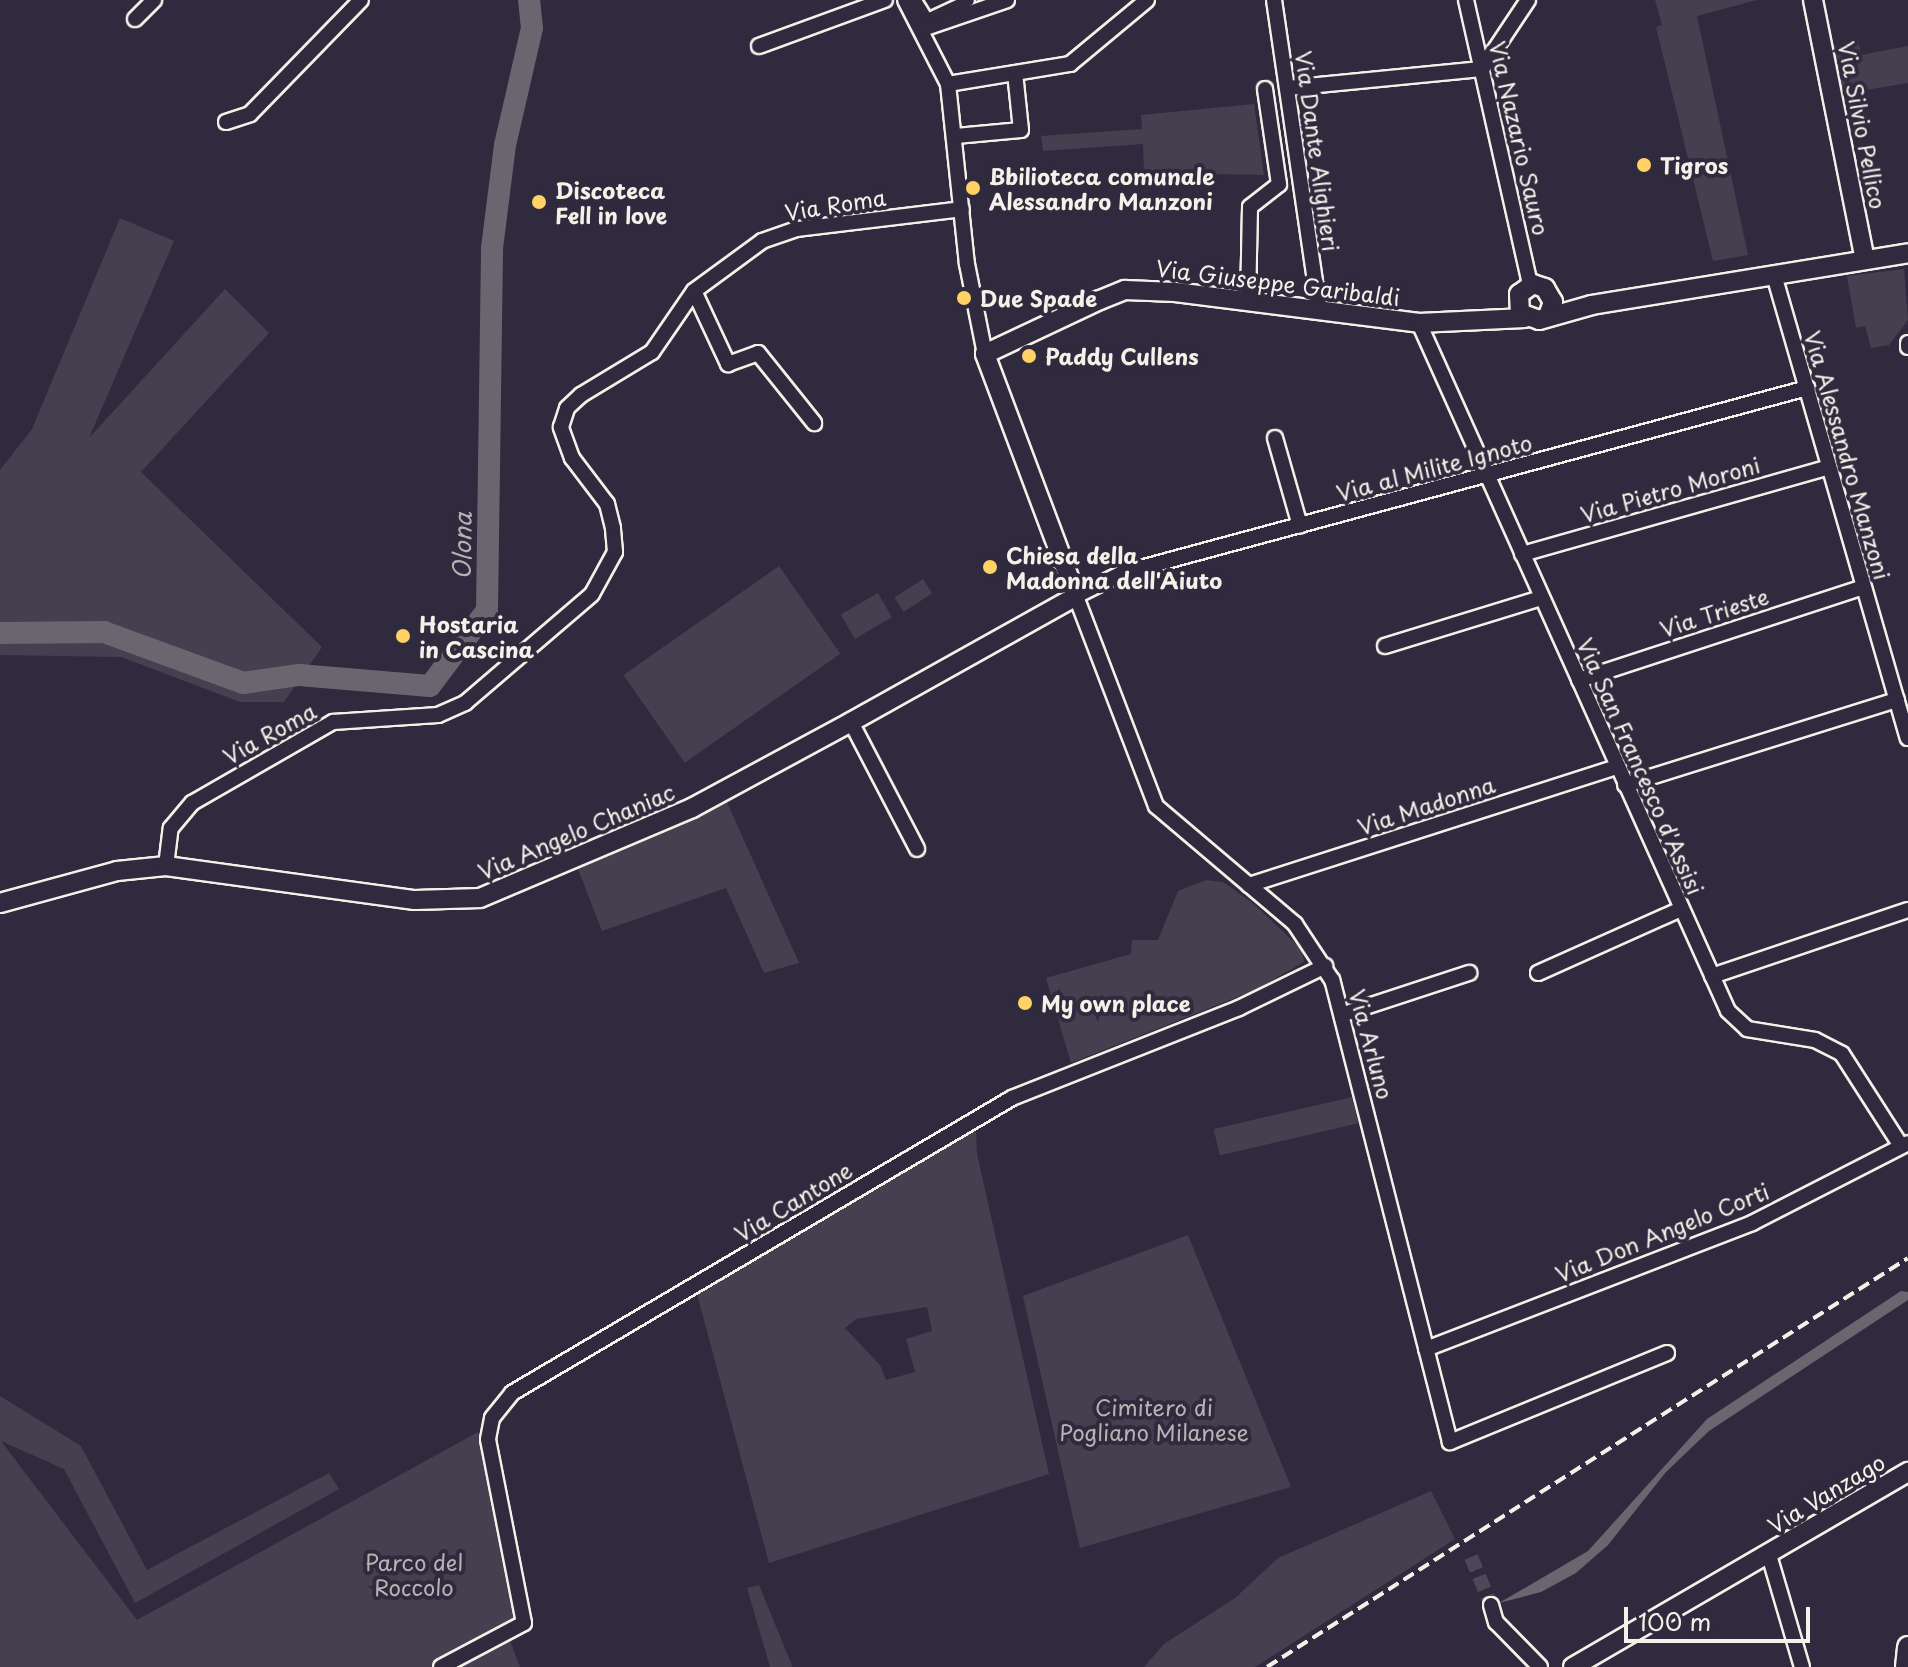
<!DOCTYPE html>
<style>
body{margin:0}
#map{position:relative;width:1908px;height:1667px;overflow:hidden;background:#2f2a3d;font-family:"Playpen Sans",sans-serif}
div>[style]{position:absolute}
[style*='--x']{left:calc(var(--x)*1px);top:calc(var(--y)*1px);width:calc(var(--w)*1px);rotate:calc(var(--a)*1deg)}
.green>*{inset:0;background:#454050;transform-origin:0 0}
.water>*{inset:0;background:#6a6670}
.river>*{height:22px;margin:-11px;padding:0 11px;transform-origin:11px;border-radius:11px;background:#6a6670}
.minor-tunnel>*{height:14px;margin-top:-7px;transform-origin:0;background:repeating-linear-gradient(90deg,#4d4857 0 14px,transparent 0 21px)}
.roads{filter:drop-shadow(2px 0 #f4f1e8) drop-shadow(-2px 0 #f4f1e8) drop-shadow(0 2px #f4f1e8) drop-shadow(0 -2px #f4f1e8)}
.pedestrian>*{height:11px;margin:-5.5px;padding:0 5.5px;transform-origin:5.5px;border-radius:5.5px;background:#2f2a3d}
.minor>*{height:14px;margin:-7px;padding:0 7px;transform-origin:7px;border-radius:7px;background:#2f2a3d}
.tertiary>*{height:18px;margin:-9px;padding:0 9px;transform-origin:9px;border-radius:9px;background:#2f2a3d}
.secondary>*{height:20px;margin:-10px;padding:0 10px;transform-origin:10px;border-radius:10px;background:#2f2a3d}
.rail>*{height:4px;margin-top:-2px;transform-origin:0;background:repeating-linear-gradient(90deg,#f4f1e8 0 12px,transparent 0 18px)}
.dots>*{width:22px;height:22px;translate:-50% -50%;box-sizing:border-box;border:4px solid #2f2a3d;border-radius:50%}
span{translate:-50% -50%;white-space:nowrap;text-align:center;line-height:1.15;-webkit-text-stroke:8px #2f2a3d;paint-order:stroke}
.street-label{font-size:22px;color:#f4f1e8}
.poi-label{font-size:22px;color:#f4f1e8;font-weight:700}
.left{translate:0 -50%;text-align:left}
.park-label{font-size:22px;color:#b7b3b3}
.water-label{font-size:24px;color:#b6b2b2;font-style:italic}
.scale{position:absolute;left:1624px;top:1607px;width:186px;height:36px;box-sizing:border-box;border:4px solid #f4f1e8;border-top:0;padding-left:10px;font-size:24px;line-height:28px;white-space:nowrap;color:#f4f1e8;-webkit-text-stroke:6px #2f2a3d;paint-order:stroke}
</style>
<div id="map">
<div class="green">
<i style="clip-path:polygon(1655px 0,1757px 0,1697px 16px,1748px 255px,1713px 261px,1656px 27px,1662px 25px)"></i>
<i style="clip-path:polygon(1858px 40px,1861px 55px,1908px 46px,1908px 83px,1841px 94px,1832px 47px)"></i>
<i style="clip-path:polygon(1254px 104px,1264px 175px,1155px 173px,1144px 169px,1143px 144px,1043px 151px,1041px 136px,1142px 129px,1141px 115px)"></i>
<i style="clip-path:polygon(120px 218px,174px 241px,89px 438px,225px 289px,269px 333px,141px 472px,322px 647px,284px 702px,240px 702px,121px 657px,0 655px,0 470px,32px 429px)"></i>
<i style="clip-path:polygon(1904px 269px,1908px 320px,1889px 345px,1871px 348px,1865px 326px,1856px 328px,1847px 276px)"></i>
<i style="left:779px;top:566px;width:107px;height:190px;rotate:55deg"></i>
<i style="left:923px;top:579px;width:17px;height:34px;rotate:57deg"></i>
<i style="left:878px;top:593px;width:28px;height:43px;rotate:60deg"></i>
<i style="clip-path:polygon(726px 800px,799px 963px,764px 973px,726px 888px,602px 931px,578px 869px)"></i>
<i style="clip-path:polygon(1206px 880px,1223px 882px,1254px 904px,1302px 950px,1304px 962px,1255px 990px,1071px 1063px,1046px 978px,1131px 954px,1132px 940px,1158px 940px,1178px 891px)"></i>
<i style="left:1352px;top:1097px;width:27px;height:142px;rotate:77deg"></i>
<i style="clip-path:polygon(evenodd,976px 1130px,977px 1154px,1049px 1474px,769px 1563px,697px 1294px,976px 1130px,927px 1307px,932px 1331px,906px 1339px,915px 1372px,886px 1380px,880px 1365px,845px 1328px,856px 1319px,927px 1307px)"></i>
<i style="clip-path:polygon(1188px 1235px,1291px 1487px,1080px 1548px,1023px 1296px)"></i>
<i style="clip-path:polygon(0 1396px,81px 1446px,147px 1570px,329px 1473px,339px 1489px,135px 1603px,64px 1469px,1px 1441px,137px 1620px,478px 1432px,520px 1618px,441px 1667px,0 1667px)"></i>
<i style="clip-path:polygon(1431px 1491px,1455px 1539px,1255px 1667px,1144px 1667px,1164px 1644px,1235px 1598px,1278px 1558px)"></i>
<i style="clip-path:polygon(759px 1585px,791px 1663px,792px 1667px,770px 1667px,747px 1588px)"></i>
<i style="clip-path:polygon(509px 1638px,520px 1667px,457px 1667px)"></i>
</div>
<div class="water">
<i style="clip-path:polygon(1901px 1291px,1908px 1292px,1908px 1300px,1709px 1431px,1666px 1472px,1608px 1545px,1576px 1573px,1541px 1592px,1499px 1603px,1588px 1551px,1707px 1419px)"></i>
</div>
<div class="river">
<i style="--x:0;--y:633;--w:104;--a:-0.6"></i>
<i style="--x:104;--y:632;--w:148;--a:20.1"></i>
<i style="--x:243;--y:683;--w:57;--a:-8.1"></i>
<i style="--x:299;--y:675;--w:131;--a:4.8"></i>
<i style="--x:430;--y:686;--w:95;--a:-53.1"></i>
<i style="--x:487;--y:610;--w:362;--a:-89.2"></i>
<i style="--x:492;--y:248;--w:104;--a:-82.8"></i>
<i style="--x:505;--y:145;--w:120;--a:-77"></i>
<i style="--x:532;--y:28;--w:28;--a:-96"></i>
</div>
<div class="minor-tunnel">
<i style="--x:1471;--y:1557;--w:52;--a:67.4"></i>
</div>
<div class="roads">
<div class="pedestrian">
<i style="--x:915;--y:0;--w:22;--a:58"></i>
<i style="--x:927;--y:19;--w:45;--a:-24.9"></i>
</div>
<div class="minor">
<i style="--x:905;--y:0;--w:94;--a:62.9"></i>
<i style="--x:948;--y:84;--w:181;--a:84"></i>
<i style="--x:967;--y:264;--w:92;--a:78.7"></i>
<i style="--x:1274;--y:0;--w:312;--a:81.7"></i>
<i style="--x:1466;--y:0;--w:292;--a:77.3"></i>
<i style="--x:135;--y:19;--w:27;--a:-45"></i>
<i style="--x:923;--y:29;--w:89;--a:-19"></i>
<i style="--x:759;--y:46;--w:134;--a:-20.1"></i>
<i style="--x:948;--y:84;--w:124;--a:-9.3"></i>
<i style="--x:1070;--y:64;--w:100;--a:-39.7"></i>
<i style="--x:1287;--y:88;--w:196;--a:-5.6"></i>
<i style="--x:1482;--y:69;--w:83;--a:-56.3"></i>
<i style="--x:226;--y:122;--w:25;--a:-18"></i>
<i style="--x:250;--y:114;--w:159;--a:-45.8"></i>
<i style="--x:956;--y:136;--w:65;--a:-5.3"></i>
<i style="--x:1021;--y:130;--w:57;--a:-96"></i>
<i style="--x:1774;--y:275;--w:482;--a:73.9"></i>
<i style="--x:694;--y:291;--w:81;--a:65"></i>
<i style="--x:728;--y:364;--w:32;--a:-20"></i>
<i style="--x:758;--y:353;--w:90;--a:51.3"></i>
<i style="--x:1248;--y:303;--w:96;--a:-88.8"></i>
<i style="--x:1250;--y:207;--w:37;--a:-38"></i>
<i style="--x:1279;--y:184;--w:96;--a:-98.4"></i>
<i style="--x:1419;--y:323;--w:754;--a:65.81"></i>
<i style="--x:1728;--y:1011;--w:26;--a:43"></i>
<i style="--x:1747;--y:1029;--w:69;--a:9.2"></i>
<i style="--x:1815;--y:1040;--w:30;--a:27"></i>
<i style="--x:1842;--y:1054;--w:109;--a:57.3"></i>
<i style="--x:1908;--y:343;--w:4;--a:90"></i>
<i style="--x:1275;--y:438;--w:91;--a:74.1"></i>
<i style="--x:1522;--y:554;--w:319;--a:-15.8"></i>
<i style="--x:1385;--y:646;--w:163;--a:-17.1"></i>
<i style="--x:1579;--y:680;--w:299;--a:-18.1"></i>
<i style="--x:851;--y:722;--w:143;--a:62.5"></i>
<i style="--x:1625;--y:785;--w:285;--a:-17.4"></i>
<i style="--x:166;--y:866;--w:38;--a:-83"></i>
<i style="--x:171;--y:828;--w:33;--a:-50"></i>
<i style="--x:192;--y:803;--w:163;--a:-29.9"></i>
<i style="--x:333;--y:722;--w:105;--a:-3.8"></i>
<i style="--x:438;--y:715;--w:30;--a:-24"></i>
<i style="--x:465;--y:703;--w:167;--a:-40.6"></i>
<i style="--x:592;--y:594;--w:48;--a:-61.3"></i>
<i style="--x:615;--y:552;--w:24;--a:-95"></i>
<i style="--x:613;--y:528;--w:25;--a:-104"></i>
<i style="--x:607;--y:504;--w:58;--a:-127.3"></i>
<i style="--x:572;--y:458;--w:33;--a:-110"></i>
<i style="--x:561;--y:427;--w:20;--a:-72"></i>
<i style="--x:567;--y:408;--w:19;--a:-43"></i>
<i style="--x:581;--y:395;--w:83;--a:-31.2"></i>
<i style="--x:652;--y:352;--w:74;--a:-55.5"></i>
<i style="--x:694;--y:291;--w:84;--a:-36.3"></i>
<i style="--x:762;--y:241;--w:37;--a:-19"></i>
<i style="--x:797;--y:229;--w:166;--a:-6.9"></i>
<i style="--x:1249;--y:885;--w:386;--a:-17.8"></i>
<i style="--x:1538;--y:973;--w:157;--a:-24.1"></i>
<i style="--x:1712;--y:976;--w:207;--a:-18.6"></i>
<i style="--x:1344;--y:1014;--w:132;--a:-18.2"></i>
<i style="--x:1426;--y:1349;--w:350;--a:-21.1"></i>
<i style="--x:1752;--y:1223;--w:175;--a:-27.1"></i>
<i style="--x:1667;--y:1353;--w:235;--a:157.7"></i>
<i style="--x:1450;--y:1442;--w:477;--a:-104.3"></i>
<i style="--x:1332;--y:980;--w:67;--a:-123.5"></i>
<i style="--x:1295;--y:924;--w:182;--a:-139.7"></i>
<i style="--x:1156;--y:806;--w:225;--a:-110.9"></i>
<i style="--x:1076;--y:596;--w:51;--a:-26.6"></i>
<i style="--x:1122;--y:573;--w:710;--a:-15.11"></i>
<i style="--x:1769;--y:1555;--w:117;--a:73.6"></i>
<i style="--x:1491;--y:1605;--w:18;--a:74"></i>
<i style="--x:1496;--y:1622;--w:63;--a:45.6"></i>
<i style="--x:441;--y:1667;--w:94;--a:-27.9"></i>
<i style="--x:524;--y:1623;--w:187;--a:-101.1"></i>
<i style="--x:488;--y:1439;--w:21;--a:-79"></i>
<i style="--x:492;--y:1418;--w:32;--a:-51"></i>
<i style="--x:512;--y:1393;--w:581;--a:-30.54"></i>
<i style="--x:1012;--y:1098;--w:244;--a:-21.6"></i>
<i style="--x:1239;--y:1008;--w:96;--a:-26"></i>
</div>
<div class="tertiary">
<i style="--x:1813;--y:0;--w:265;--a:78.7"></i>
<i style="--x:1549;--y:313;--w:12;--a:-70"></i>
<i style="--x:1553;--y:302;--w:16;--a:-120"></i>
<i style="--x:1545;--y:288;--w:13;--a:-162"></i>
<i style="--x:1533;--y:284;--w:17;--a:144"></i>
<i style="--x:1519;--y:294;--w:19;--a:87"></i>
<i style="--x:1520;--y:313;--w:20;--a:20"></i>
<i style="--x:1539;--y:320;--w:55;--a:-15.8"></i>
<i style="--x:1592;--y:305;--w:320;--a:-9.3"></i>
<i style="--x:0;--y:903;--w:121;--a:-15.3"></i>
<i style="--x:117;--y:871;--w:49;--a:-5.8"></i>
<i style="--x:166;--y:866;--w:251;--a:7.8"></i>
<i style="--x:415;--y:900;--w:65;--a:-1.8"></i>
<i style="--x:480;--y:898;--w:230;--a:-23"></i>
<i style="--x:692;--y:808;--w:181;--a:-28.4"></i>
<i style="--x:851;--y:722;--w:258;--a:-29.2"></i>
<i style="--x:1076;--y:596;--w:259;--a:-110.6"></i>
<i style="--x:985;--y:354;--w:127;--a:-25.2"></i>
<i style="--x:1100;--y:300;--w:27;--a:-22"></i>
<i style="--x:1125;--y:290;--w:50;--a:2.3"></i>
<i style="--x:1175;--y:292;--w:246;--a:7.2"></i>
<i style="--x:1419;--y:323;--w:106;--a:-2.7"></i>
<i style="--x:1573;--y:1667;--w:388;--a:-30.2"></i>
</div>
<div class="secondary">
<i style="--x:1906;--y:1667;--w:20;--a:-84"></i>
</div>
</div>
<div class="rail">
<i style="--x:1267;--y:1667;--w:760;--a:-32.54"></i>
</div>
<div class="dots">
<i style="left:1644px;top:165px;background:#ffd166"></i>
<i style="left:973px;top:188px;background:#ffd166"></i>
<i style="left:539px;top:202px;background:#ffd166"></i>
<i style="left:964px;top:298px;background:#ffd166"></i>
<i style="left:1029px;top:356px;background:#ffd166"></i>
<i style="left:990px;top:567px;background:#ffd166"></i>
<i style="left:403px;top:636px;background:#ffd166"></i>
<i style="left:1025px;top:1003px;background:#ffd166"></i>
</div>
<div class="street-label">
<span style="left:1863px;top:125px;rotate:79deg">Via Silvio Pellico</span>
<span style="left:1520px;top:138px;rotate:77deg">Via Nazario Sauro</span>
<span style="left:1318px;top:151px;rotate:82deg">Via Dante Alighieri</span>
<span style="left:835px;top:204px;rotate:-9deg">Via Roma</span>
<span style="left:1278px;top:282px;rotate:7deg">Via Giuseppe Garibaldi</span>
<span style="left:1848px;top:455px;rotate:74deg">Via Alessandro Manzoni</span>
<span style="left:1434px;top:467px;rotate:-15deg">Via al Milite Ignoto</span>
<span style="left:1670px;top:489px;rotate:-16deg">Via Pietro Moroni</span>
<span style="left:1714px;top:612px;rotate:-18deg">Via Trieste</span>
<span style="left:269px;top:733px;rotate:-29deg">Via Roma</span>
<span style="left:1641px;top:766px;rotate:66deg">Via San Francesco d'Assisi</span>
<span style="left:1426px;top:805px;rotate:-18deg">Via Madonna</span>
<span style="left:576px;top:831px;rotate:-23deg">Via Angelo Chaniac</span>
<span style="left:1372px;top:1044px;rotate:75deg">Via Arluno</span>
<span style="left:793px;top:1201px;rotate:-31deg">Via Cantone</span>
<span style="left:1662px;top:1232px;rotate:-22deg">Via Don Angelo Corti</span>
<span style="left:1826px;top:1493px;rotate:-31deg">Via Vanzago</span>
</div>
<div class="poi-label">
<span class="left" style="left:1660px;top:165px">Tigros</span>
<span class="left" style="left:989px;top:188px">Bbilioteca comunale<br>Alessandro Manzoni</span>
<span class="left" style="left:555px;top:202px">Discoteca<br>Fell in love</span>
<span class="left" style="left:980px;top:298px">Due Spade</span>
<span class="left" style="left:1045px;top:356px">Paddy Cullens</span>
<span class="left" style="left:1006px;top:567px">Chiesa della<br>Madonna dell'Aiuto</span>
<span class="left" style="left:419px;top:636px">Hostaria<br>in Cascina</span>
<span class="left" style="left:1041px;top:1003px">My own place</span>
</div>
<div class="park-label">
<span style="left:1154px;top:1419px">Cimitero di<br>Pogliano Milanese</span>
<span style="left:414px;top:1574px">Parco del<br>Roccolo</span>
</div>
<div class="water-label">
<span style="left:462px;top:546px;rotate:-89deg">Olona</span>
</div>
<div class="scale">100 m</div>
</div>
